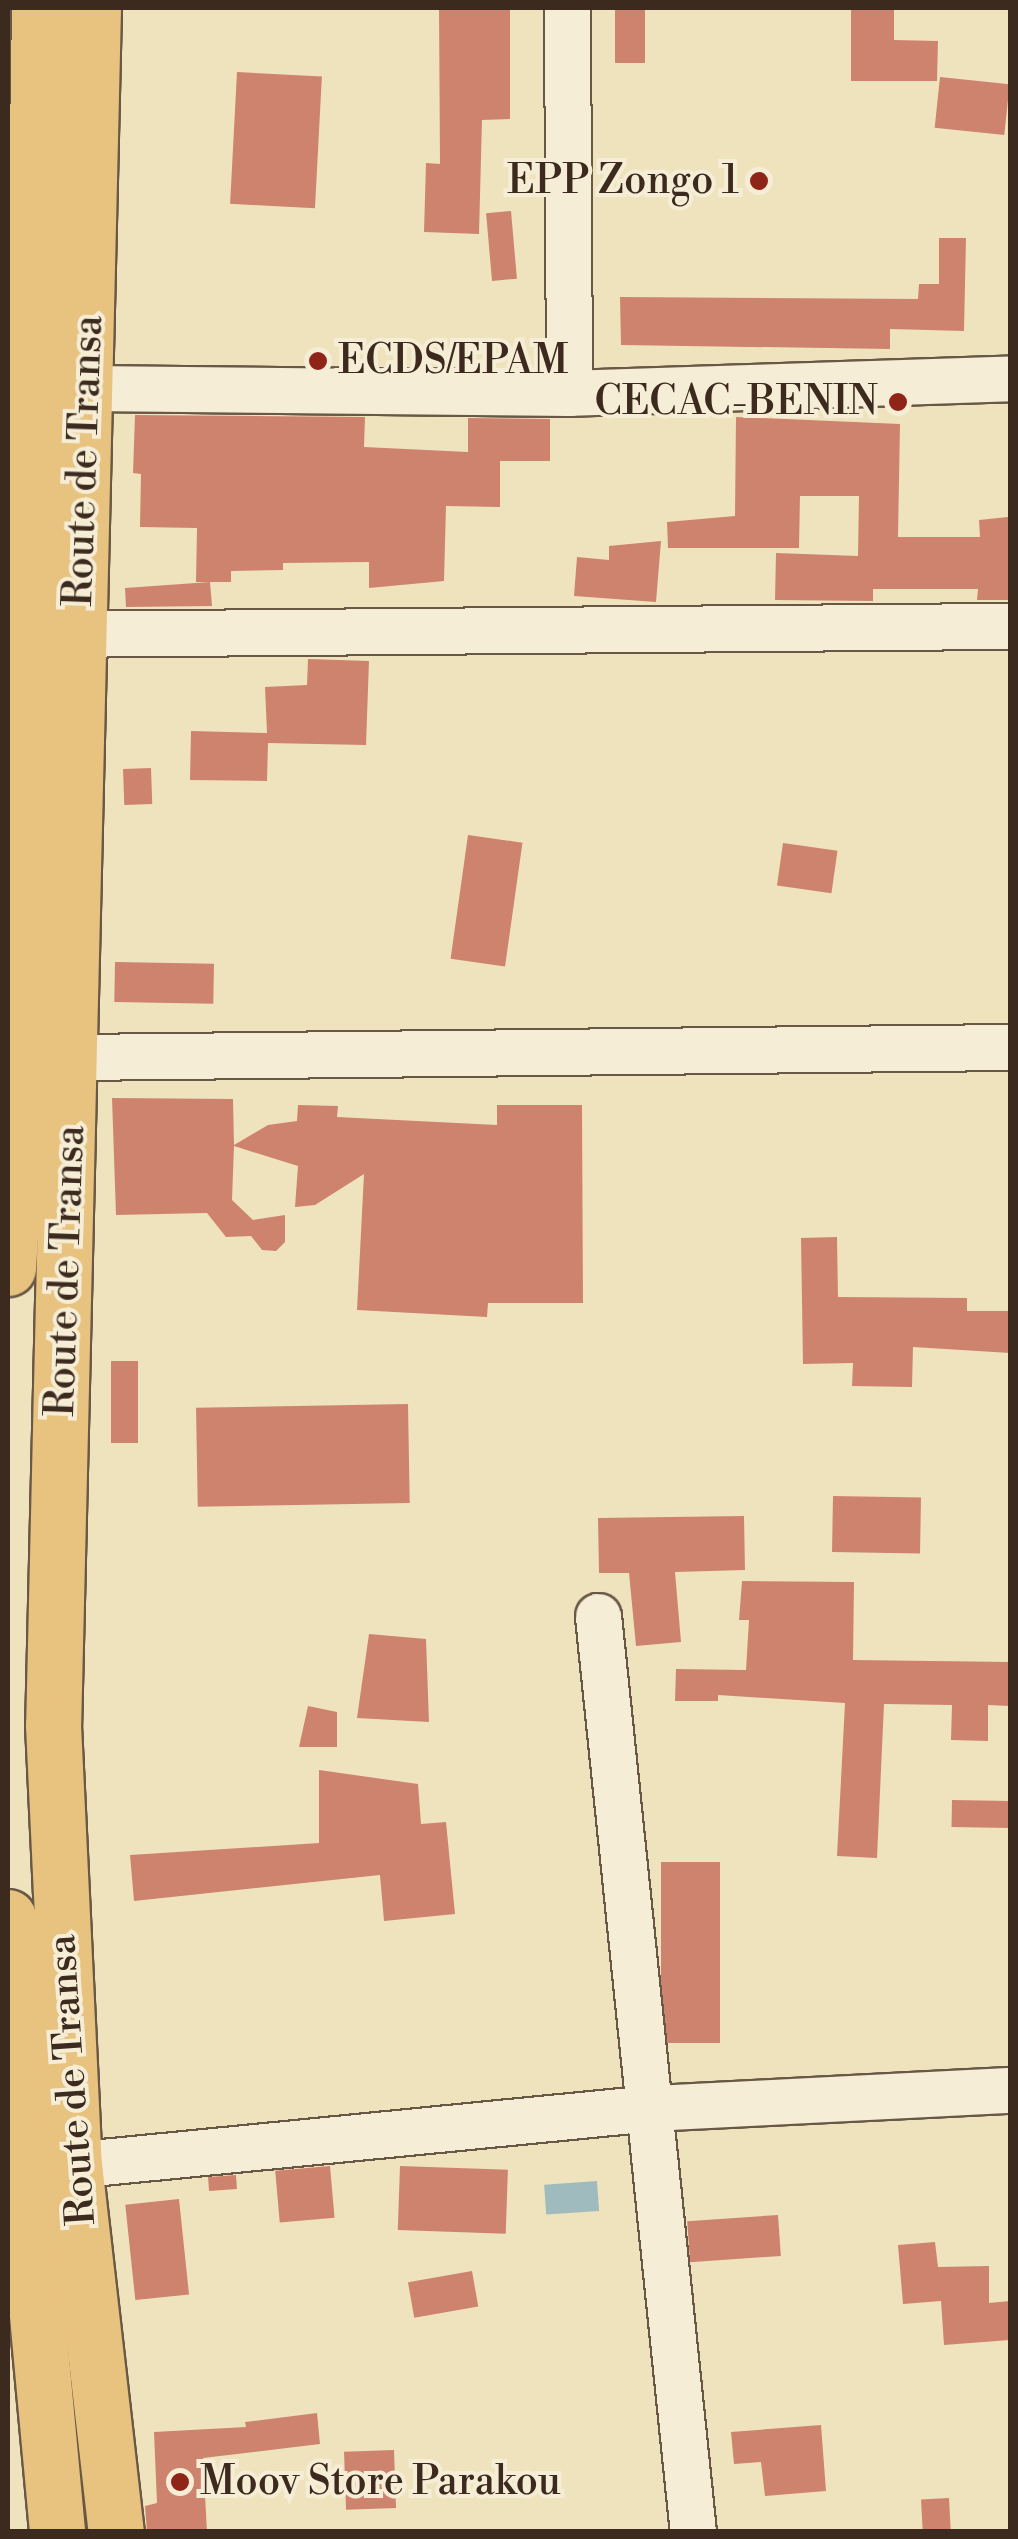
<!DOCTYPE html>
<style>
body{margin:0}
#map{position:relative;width:1018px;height:2539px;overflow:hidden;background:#efe3be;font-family:"Libre Bodoni",serif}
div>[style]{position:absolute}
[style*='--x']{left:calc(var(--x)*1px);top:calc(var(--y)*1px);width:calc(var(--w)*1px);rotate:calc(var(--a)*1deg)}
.water>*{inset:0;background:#a0bbbd;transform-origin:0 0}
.building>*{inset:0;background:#ce836e;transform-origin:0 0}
.roads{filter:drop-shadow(2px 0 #695846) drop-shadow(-2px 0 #695846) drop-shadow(0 2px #695846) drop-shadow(0 -2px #695846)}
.minor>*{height:45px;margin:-22.5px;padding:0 22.5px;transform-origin:22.5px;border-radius:22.5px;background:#f5edd5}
.major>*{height:55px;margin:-27.5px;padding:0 27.5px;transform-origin:27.5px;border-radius:27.5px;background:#e8c27f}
.dots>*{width:28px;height:28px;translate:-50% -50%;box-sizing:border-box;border:5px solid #f5edd5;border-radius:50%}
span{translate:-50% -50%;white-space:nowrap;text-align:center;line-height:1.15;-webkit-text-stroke:8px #f5edd5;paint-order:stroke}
.poi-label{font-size:40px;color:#3c2a1e}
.right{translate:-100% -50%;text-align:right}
.left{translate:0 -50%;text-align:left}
.street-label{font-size:40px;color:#3c2a1e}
.frame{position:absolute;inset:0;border:10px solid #3c2a1e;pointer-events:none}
</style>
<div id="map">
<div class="water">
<i style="left:597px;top:2181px;width:30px;height:53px;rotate:86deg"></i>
</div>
<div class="building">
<i style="clip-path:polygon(439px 8px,510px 8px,510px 119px,482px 120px,479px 234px,424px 232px,426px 163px,440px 164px)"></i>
<i style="left:615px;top:8px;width:30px;height:55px"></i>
<i style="clip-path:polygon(851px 8px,894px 8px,894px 40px,938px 41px,937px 81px,851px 81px)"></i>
<i style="left:237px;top:72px;width:85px;height:132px;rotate:3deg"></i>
<i style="left:940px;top:77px;width:70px;height:51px;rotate:6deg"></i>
<i style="left:511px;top:211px;width:68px;height:25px;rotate:85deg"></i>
<i style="clip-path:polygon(939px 238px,966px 238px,964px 331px,890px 329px,890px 349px,621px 345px,620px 297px,918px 299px,919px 284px,939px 284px)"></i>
<i style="clip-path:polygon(135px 415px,365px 417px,364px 447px,468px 452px,468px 418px,550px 419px,550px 461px,500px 461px,500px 507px,446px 506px,444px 581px,369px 588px,369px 562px,283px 563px,283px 570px,231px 571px,231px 582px,196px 582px,197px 528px,140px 527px,141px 474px,133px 473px)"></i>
<i style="clip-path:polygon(736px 417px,900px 424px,898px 537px,980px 537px,979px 520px,1008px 517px,1010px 600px,977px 600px,978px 589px,873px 589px,873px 601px,775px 600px,776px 553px,858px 556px,859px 496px,800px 496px,799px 548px,668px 548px,667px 522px,735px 516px)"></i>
<i style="clip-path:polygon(661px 541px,656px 602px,574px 596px,577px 557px,609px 560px,609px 546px)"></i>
<i style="clip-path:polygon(210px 582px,212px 606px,126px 607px,125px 588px)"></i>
<i style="clip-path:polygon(308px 659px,369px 661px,366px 745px,268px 743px,267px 781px,190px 780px,191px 731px,267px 733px,265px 687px,307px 685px)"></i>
<i style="left:151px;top:768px;width:36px;height:28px;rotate:88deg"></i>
<i style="left:468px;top:835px;width:55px;height:125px;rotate:8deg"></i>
<i style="left:783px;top:843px;width:55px;height:43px;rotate:8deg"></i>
<i style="left:115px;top:962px;width:99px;height:40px;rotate:1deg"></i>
<i style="clip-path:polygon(112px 1098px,233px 1099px,234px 1145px,268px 1125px,297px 1121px,298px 1105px,338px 1106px,337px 1117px,497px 1125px,497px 1105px,582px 1105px,583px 1303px,488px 1303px,487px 1317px,357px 1310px,364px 1174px,315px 1205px,295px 1207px,298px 1166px,234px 1146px,232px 1200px,253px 1220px,285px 1215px,285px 1242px,276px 1251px,262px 1250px,251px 1236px,226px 1237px,207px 1213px,116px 1215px)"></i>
<i style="clip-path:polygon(837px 1237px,838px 1297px,967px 1298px,967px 1311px,1010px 1311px,1010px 1353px,913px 1347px,912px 1387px,852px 1386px,853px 1363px,803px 1364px,801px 1238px)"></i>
<i style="left:111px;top:1361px;width:27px;height:82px"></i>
<i style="left:408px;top:1404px;width:99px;height:212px;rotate:89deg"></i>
<i style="left:833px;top:1496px;width:88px;height:56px;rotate:1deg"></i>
<i style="clip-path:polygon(744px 1516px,745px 1570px,675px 1572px,681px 1642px,636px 1646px,629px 1573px,599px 1573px,598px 1518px)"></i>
<i style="clip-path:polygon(742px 1581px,854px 1582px,853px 1660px,1010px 1662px,1010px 1706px,988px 1705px,988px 1741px,951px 1740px,952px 1705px,884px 1704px,877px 1858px,837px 1856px,845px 1703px,718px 1695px,718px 1701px,675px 1701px,676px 1669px,746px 1670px,749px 1620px,739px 1620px)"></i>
<i style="clip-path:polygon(369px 1634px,426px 1639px,429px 1722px,357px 1718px)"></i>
<i style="clip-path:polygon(308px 1706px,337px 1712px,337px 1747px,299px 1747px)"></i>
<i style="clip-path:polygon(319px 1770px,418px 1784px,421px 1824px,446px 1822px,455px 1914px,384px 1921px,380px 1875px,134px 1901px,130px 1855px,319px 1843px)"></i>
<i style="left:952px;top:1800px;width:58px;height:27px;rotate:1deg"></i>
<i style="left:661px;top:1862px;width:59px;height:181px"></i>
<i style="left:330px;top:2166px;width:52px;height:55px;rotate:85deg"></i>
<i style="left:400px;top:2166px;width:108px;height:64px;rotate:2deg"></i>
<i style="left:236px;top:2175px;width:14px;height:28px;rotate:86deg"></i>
<i style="left:179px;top:2199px;width:96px;height:54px;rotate:84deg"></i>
<i style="left:778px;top:2215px;width:41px;height:91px;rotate:86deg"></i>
<i style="clip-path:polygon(935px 2242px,938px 2267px,989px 2266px,989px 2303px,1010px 2301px,1010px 2340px,944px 2345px,941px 2301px,903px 2304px,898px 2245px)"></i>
<i style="left:472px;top:2271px;width:36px;height:65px;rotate:80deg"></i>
<i style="clip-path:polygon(317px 2413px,320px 2444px,203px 2458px,207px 2532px,147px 2532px,145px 2506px,157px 2503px,154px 2432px,246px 2427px,245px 2422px)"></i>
<i style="clip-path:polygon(821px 2425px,826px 2491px,765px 2496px,761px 2462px,734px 2464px,731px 2432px)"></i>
<i style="left:394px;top:2450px;width:58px;height:50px;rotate:88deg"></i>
<i style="left:949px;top:2498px;width:34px;height:28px;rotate:87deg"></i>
</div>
<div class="roads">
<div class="minor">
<i style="--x:567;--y:8;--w:385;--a:89.7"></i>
<i style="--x:87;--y:388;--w:482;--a:0.6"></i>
<i style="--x:569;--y:393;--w:441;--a:-1.9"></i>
<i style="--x:47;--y:634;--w:963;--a:-0.48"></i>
<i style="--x:73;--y:1057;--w:937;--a:-0.61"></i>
<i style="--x:598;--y:1616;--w:921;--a:84.08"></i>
<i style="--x:41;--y:2168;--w:614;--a:-5.61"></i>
<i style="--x:652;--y:2108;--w:358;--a:-2.9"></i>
</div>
<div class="major">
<i style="--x:93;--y:8;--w:1717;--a:91.33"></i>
<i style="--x:53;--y:1725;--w:441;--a:87.3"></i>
<i style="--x:74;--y:2165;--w:369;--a:83.5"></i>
<i style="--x:8;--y:1268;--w:240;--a:-86.4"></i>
<i style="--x:23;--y:1028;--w:1020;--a:-89.1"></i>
<i style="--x:8;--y:1917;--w:172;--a:87.3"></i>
<i style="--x:16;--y:2089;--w:445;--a:84.7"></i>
</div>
</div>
<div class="dots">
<i style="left:759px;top:181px;background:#8f2418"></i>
<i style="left:318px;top:361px;background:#8f2418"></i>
<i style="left:898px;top:402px;background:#8f2418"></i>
<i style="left:180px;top:2482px;background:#8f2418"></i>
</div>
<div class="poi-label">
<span class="right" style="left:739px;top:181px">EPP Zongo 1</span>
<span class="left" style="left:338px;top:361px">ECDS/EPAM</span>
<span class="right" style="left:878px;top:402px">CECAC-BENIN</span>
<span class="left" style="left:200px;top:2482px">Moov Store Parakou</span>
</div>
<div class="street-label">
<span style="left:84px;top:461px;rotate:-88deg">Route de Transa</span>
<span style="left:66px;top:1271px;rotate:-88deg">Route de Transa</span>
<span style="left:72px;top:2080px;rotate:-94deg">Route de Transa</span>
</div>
<div class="frame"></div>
</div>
